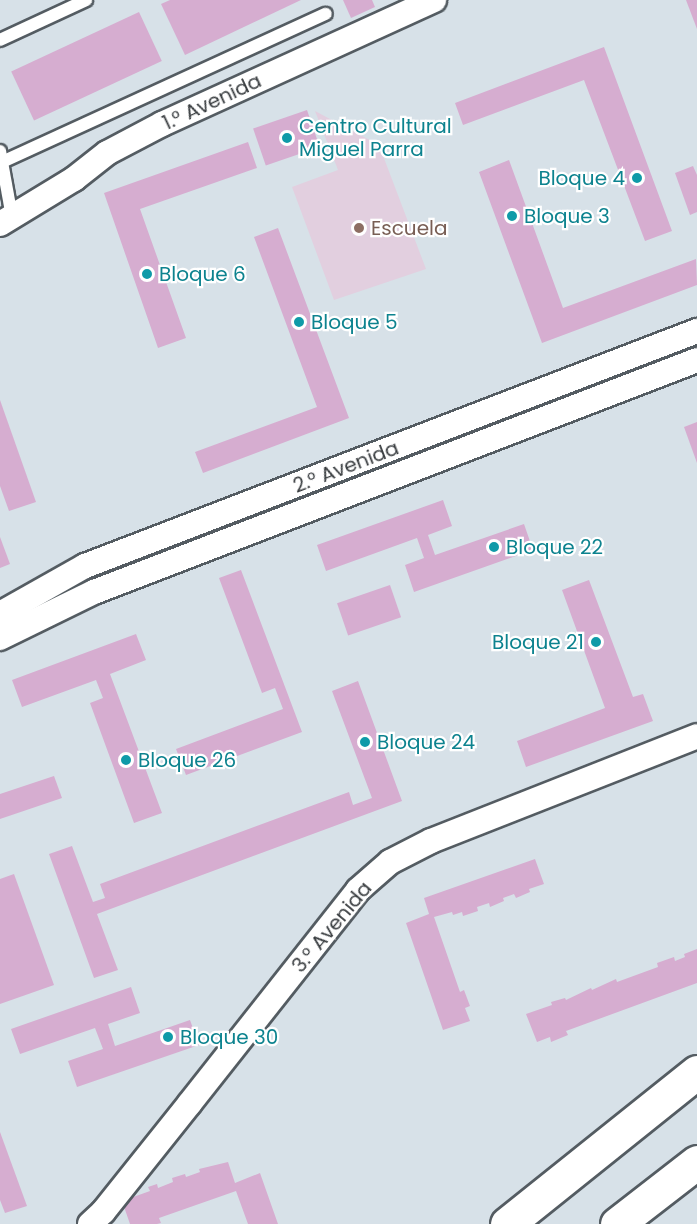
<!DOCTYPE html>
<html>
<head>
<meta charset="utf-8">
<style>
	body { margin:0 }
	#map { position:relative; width:697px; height:1224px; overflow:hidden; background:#d7e1e8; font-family:Poppins,sans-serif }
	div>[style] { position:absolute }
	.education>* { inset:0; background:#e2cfdf }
	.building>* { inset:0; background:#d6add0; transform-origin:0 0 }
	.roads { filter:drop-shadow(2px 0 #545c62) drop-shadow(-2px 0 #545c62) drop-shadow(0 2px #545c62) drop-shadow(0 -2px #545c62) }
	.service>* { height:12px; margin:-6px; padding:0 6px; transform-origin:6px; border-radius:6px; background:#fff }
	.minor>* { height:24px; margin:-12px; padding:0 12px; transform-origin:12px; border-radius:12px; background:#fff }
	.secondary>* { height:33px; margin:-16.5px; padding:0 16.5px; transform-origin:16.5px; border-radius:16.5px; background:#fff }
	.dots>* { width:16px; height:16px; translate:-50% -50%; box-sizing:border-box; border:3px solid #fff; border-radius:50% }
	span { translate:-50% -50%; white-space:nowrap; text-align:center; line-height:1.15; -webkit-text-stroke:4.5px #fff; paint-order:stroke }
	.street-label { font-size:20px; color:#393d40 }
	.culture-label { font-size:20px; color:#0d838f }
	.left { translate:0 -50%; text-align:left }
	.right { translate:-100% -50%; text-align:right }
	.education-label { font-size:20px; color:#785e54 }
</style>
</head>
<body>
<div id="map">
	<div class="education">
		<i style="clip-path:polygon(315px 111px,379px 145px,426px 269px,334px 300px,292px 187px,338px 170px)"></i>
	</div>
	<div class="building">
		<i style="clip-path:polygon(170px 0,301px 0,185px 55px,161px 4px)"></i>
		<i style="clip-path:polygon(343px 0,372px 0,375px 7px,351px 18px)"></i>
		<i style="clip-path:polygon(686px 0,697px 0,697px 29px)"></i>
		<i style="left:139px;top:12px;width:54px;height:141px;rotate:65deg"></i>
		<i style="clip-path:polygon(604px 47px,672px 231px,645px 241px,584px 80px,463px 125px,455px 103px)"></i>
		<i style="left:307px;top:110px;width:39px;height:57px;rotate:71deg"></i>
		<i style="clip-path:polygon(248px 142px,257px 168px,140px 209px,186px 338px,158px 348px,104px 193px)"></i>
		<i style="clip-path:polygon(509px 160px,563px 308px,696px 259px,697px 285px,542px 343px,479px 172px)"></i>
		<i style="clip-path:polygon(693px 166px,697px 175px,697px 212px,690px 215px,675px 173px)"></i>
		<i style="clip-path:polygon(278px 228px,349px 418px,203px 473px,195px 452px,317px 407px,254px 237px)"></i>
		<i style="clip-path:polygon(0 400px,36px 502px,9px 511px,0 486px)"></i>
		<i style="clip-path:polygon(697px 422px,697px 463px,684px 427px)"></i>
		<i style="clip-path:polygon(443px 500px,452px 526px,428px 535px,435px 555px,524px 524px,533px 550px,414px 592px,405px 565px,424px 558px,417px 538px,326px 571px,317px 545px)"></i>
		<i style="clip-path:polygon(0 537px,10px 564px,0 568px)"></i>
		<i style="clip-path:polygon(241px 570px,302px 732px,186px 775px,176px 749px,283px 709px,275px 688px,262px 693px,219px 578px)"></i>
		<i style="clip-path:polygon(589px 580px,633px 697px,643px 694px,653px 721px,526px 767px,517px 741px,605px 708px,562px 590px)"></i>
		<i style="left:390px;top:585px;width:34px;height:56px;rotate:71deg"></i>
		<i style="clip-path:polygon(136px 634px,146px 660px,110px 674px,162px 813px,134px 823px,90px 703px,103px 698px,96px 680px,22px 707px,12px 680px)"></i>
		<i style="clip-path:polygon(358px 681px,402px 801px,97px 914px,118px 970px,94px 978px,49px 854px,72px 846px,93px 902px,105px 898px,100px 884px,349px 792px,353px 805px,372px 798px,332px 691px)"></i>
		<i style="clip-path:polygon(54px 776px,62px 798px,0 819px,0 794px)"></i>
		<i style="clip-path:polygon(535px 859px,544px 884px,529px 889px,530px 892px,516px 898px,514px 894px,503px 898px,504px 901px,490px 907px,489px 903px,477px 907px,478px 911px,463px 916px,462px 912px,453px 915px,452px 912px,434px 917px,460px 992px,464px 990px,470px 1006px,465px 1008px,470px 1021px,443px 1030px,406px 923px,429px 914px,424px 898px)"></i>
		<i style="clip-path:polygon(14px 874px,54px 985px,0 1004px,0 879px)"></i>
		<i style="clip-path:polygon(697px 949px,697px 983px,566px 1031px,568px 1035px,551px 1042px,550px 1037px,537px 1042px,526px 1014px,552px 1005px,551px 1002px,565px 998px,566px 1000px,591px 988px,592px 990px,616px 979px,617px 982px,658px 967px,657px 963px,674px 957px,675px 961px,685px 957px,684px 954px)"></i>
		<i style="clip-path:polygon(131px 987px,140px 1013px,108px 1024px,115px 1046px,190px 1020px,199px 1045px,77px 1087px,68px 1061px,103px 1049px,95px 1028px,20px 1054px,11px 1029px)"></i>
		<i style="clip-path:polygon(0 1132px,27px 1206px,5px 1213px,0 1200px)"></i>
		<i style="clip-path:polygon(228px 1162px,235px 1183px,260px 1173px,278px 1224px,248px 1224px,236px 1191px,159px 1218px,161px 1223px,157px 1224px,130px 1224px,122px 1201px,150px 1191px,148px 1187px,157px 1184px,158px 1188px,173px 1182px,172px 1178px,185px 1174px,186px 1177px,200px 1172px,199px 1169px)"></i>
	</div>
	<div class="roads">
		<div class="service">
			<i style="left:0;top:40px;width:95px;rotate:-24.9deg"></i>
			<i style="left:0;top:151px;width:67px;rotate:79.7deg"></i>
			<i style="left:2px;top:162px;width:356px;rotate:-24.6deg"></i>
		</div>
		<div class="minor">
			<i style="left:0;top:224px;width:87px;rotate:-31.3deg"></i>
			<i style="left:74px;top:179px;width:42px;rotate:-38.2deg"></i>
			<i style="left:107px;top:153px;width:62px;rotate:-27.8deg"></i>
			<i style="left:162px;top:124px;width:299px;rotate:-24.5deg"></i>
			<i style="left:0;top:614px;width:98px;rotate:-29.5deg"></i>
			<i style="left:85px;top:566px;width:656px;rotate:-21.01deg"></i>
			<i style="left:0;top:638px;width:105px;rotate:-26.1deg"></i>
			<i style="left:94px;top:592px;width:646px;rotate:-21.04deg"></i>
			<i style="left:90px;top:1224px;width:18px;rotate:-43deg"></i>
			<i style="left:103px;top:1212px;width:139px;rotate:-51.4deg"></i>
			<i style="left:190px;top:1103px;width:271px;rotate:-51.7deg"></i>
			<i style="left:358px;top:890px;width:43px;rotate:-41.2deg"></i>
			<i style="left:390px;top:862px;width:46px;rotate:-27.1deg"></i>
			<i style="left:431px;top:841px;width:286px;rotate:-21.5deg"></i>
		</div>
		<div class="secondary">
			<i style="left:507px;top:1224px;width:243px;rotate:-38.7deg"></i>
			<i style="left:617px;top:1224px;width:101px;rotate:-37.8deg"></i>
		</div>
	</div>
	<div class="dots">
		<i style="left:287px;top:138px;background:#0f9aa8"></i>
		<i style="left:637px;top:178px;background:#0f9aa8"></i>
		<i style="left:512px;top:216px;background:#0f9aa8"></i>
		<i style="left:359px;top:228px;background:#8d6e63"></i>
		<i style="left:147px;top:274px;background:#0f9aa8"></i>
		<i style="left:299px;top:322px;background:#0f9aa8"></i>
		<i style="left:494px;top:547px;background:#0f9aa8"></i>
		<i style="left:596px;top:642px;background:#0f9aa8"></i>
		<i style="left:365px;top:742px;background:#0f9aa8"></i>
		<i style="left:126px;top:760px;background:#0f9aa8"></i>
		<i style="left:168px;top:1037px;background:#0f9aa8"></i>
	</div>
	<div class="street-label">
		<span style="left:212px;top:102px;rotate:-25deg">1.° Avenida</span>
		<span style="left:346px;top:467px;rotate:-21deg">2.° Avenida</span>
		<span style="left:332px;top:927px;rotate:-50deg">3.° Avenida</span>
	</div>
	<div class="culture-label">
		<span class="left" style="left:299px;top:138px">Centro Cultural<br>Miguel Parra</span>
		<span class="right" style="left:625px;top:178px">Bloque 4</span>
		<span class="left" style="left:524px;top:216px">Bloque 3</span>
		<span class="left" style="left:159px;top:274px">Bloque 6</span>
		<span class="left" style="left:311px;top:322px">Bloque 5</span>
		<span class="left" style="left:506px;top:547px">Bloque 22</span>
		<span class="right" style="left:584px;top:642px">Bloque 21</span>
		<span class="left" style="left:377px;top:742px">Bloque 24</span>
		<span class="left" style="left:138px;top:760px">Bloque 26</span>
		<span class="left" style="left:180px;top:1037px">Bloque 30</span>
	</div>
	<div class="education-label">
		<span class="left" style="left:371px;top:228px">Escuela</span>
	</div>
</div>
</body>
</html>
